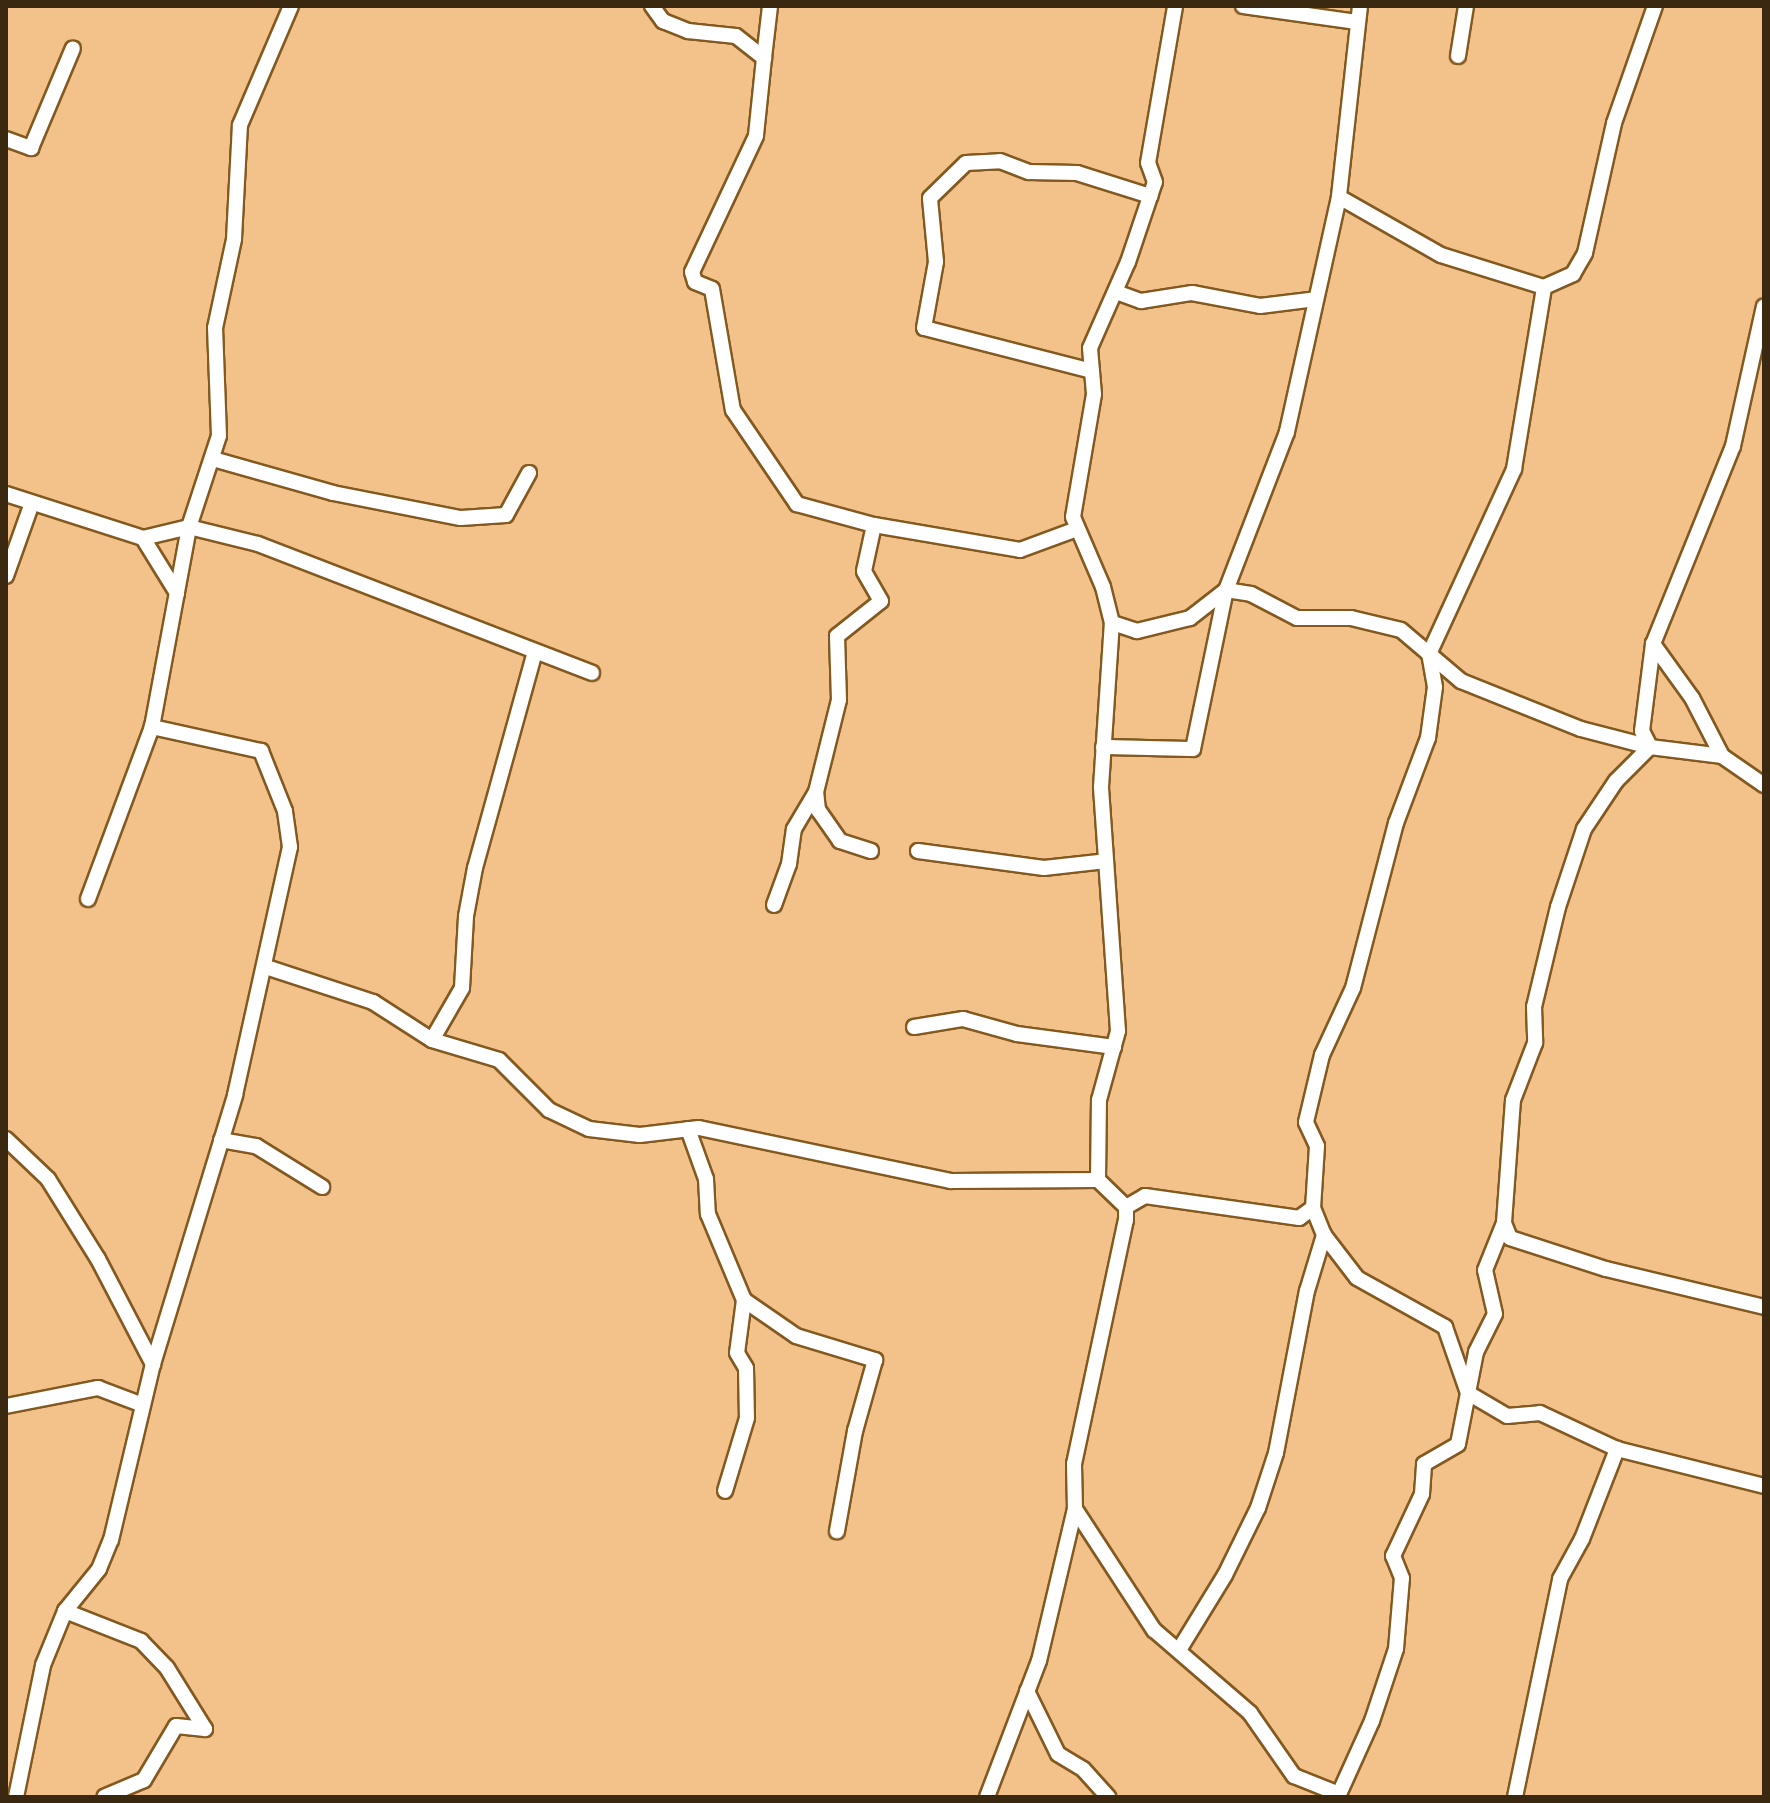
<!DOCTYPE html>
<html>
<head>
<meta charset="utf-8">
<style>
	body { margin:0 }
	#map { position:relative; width:1770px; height:1803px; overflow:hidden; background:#f2c28a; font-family:Arial,sans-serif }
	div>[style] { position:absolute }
	.roads { filter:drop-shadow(2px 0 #835920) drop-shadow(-2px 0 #835920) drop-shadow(0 2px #835920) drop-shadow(0 -2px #835920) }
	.minor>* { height:14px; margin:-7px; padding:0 7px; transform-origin:7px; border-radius:7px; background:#fff }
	span { translate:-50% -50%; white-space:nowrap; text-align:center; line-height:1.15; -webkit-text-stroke:6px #fde9d3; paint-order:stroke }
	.frame { position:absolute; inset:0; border:8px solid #3b2811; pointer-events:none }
</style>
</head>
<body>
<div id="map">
	<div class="roads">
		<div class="minor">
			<i style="left:652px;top:6px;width:19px;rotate:54deg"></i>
			<i style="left:663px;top:21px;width:27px;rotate:22deg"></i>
			<i style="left:688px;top:31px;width:48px;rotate:5.9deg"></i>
			<i style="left:736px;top:36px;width:36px;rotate:38deg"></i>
			<i style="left:764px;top:58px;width:52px;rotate:-83.4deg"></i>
			<i style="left:1243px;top:6px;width:115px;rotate:8deg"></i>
			<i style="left:1360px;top:6px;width:192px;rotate:96.3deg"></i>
			<i style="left:1339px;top:197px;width:117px;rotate:29.6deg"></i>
			<i style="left:1441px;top:255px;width:108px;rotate:17.3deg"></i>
			<i style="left:1544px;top:287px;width:32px;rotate:-24deg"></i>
			<i style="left:1573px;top:274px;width:24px;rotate:-60deg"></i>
			<i style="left:1585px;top:253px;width:133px;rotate:-77.4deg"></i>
			<i style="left:1614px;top:123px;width:124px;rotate:-70.7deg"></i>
			<i style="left:1458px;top:56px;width:51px;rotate:-80.9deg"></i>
			<i style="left:764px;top:58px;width:78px;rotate:95.9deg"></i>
			<i style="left:756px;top:136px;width:150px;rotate:115.2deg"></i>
			<i style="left:692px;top:272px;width:10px;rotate:73deg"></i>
			<i style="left:695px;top:282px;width:18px;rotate:22deg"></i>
			<i style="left:712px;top:289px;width:123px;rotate:80.2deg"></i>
			<i style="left:733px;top:410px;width:114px;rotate:55.8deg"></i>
			<i style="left:797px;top:504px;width:80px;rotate:15.3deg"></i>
			<i style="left:6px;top:139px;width:27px;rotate:20deg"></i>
			<i style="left:31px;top:148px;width:108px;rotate:-67.2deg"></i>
			<i style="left:1339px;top:197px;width:241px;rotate:102.5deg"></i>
			<i style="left:1287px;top:432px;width:169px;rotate:111.1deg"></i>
			<i style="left:1226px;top:590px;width:25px;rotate:9deg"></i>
			<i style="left:1251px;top:594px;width:52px;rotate:27.6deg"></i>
			<i style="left:1297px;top:618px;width:54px"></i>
			<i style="left:1351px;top:618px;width:51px;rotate:13.5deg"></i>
			<i style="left:1401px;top:630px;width:79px;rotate:40.4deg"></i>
			<i style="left:1461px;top:681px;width:129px;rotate:21.8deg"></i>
			<i style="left:1581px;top:729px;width:71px;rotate:14.6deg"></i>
			<i style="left:1650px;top:747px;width:73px;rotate:7.1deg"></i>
			<i style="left:1722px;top:756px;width:65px;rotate:-117.3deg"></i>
			<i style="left:1692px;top:698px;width:67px;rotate:-125.8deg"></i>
			<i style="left:1653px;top:644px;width:214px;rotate:-68deg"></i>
			<i style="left:1733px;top:446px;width:143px;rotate:-77.5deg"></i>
			<i style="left:1116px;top:292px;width:27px;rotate:20deg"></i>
			<i style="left:1141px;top:301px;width:52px;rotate:-8.9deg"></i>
			<i style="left:1192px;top:293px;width:69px;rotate:10.8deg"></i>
			<i style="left:1260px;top:306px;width:56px;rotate:-7.1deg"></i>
			<i style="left:1092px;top:371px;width:173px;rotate:-165.6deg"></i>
			<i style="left:924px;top:328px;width:67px;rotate:-79.7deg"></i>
			<i style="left:936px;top:262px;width:64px;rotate:-95.4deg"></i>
			<i style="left:930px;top:198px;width:50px;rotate:-44.2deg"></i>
			<i style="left:966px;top:163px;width:34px;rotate:-3deg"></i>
			<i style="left:1000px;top:161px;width:31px;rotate:21deg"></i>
			<i style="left:1029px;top:172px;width:48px;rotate:1.2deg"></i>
			<i style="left:1077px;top:173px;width:77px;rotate:17.5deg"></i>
			<i style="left:213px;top:459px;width:125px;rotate:15.8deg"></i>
			<i style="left:333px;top:493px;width:130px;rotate:11.1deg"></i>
			<i style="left:461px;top:518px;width:45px;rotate:-3.8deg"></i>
			<i style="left:506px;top:515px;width:48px;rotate:-61.3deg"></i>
			<i style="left:6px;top:494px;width:144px;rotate:17.8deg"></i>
			<i style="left:143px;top:538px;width:47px;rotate:-13.4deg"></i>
			<i style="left:189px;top:527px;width:71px;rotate:13.8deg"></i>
			<i style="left:258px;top:544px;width:358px;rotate:21.1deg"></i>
			<i style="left:143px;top:538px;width:65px;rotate:58.3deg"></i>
			<i style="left:6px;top:576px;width:77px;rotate:-70.4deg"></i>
			<i style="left:1653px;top:644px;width:88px;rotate:97.2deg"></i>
			<i style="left:1642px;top:731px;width:18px;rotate:63deg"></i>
			<i style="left:1650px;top:747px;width:48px;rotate:135deg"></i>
			<i style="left:1616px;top:781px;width:58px;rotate:123.7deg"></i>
			<i style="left:1584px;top:829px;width:82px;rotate:108.4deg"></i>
			<i style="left:1558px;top:907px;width:103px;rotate:103.5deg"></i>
			<i style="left:1534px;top:1007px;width:36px;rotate:88deg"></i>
			<i style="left:1535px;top:1043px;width:61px;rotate:111.1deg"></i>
			<i style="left:1513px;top:1100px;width:123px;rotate:94.2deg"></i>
			<i style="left:1504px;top:1223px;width:16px;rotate:68deg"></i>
			<i style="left:1510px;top:1238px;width:101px;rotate:17.9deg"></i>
			<i style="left:1606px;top:1269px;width:163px;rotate:13.5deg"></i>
			<i style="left:1103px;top:747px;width:90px;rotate:1.3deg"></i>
			<i style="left:1193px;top:749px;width:162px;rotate:-78.3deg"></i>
			<i style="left:1226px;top:590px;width:46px;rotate:142.1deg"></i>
			<i style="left:1190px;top:618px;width:55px;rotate:166.2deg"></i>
			<i style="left:1137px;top:631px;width:26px;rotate:-162deg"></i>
			<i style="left:1722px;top:756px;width:51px;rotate:34.6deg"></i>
			<i style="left:871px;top:851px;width:33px;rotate:-162deg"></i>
			<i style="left:840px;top:841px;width:38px;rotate:-125deg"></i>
			<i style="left:818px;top:810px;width:18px;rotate:-96deg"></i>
			<i style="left:816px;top:792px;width:95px;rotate:-76deg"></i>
			<i style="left:839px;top:700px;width:64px;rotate:-91.8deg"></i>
			<i style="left:837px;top:636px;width:56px;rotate:-38.5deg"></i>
			<i style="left:881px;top:601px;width:34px;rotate:-120deg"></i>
			<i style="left:864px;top:571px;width:47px;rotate:-77.7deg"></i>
			<i style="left:874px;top:525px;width:148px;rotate:9.7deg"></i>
			<i style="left:1020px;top:550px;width:61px;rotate:-20.2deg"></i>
			<i style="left:918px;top:851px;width:127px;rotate:7.7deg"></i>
			<i style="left:1044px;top:868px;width:62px;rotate:-6.4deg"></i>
			<i style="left:88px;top:899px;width:184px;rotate:-69.6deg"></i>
			<i style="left:774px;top:905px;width:44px;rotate:-69.9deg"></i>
			<i style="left:789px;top:864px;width:35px;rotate:-82deg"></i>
			<i style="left:794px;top:829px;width:43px;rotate:-59.3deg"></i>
			<i style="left:266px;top:967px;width:113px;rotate:18.1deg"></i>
			<i style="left:373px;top:1002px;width:70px;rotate:32.8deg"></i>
			<i style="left:432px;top:1040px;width:70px;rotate:16.6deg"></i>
			<i style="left:499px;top:1060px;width:71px;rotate:45deg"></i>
			<i style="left:549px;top:1110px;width:44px;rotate:25.4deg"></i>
			<i style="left:589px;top:1129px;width:51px;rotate:6.7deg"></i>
			<i style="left:640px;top:1135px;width:59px;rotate:-6.8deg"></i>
			<i style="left:699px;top:1128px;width:258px;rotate:11.9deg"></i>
			<i style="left:951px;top:1181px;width:147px;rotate:-0.4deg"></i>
			<i style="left:914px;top:1027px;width:50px;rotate:-9.3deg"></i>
			<i style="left:963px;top:1019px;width:56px;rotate:15.5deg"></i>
			<i style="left:1017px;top:1034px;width:98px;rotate:7.6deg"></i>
			<i style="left:432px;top:1040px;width:60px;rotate:-60deg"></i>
			<i style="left:462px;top:988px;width:72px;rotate:-86.8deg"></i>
			<i style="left:466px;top:916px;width:49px;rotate:-79.4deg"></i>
			<i style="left:475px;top:868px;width:224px;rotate:-74.5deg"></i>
			<i style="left:688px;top:1129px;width:53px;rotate:70.2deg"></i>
			<i style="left:706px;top:1179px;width:35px;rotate:87deg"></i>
			<i style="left:708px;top:1214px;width:93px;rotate:67.3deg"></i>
			<i style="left:744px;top:1300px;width:53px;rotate:97.5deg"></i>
			<i style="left:737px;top:1353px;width:17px;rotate:59deg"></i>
			<i style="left:746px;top:1368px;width:50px;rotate:88.9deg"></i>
			<i style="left:747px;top:1418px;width:76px;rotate:106.8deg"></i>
			<i style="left:6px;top:1139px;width:58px;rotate:43.6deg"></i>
			<i style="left:48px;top:1179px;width:94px;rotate:58deg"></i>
			<i style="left:98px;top:1259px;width:119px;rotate:62.4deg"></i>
			<i style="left:221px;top:1140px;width:36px;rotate:10deg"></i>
			<i style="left:256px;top:1146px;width:78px;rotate:31.8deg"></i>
			<i style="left:1126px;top:1207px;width:22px;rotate:-30deg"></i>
			<i style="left:1145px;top:1196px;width:156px;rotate:8.1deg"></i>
			<i style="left:1299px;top:1218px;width:17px;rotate:-36deg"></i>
			<i style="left:1324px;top:1235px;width:54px;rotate:52.5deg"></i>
			<i style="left:1357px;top:1278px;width:101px;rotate:29.1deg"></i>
			<i style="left:1445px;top:1327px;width:70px;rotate:70.8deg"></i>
			<i style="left:1468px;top:1393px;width:45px;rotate:30.5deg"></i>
			<i style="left:1507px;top:1416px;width:33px;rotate:-5deg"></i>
			<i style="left:1540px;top:1413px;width:85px;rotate:25.1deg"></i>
			<i style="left:744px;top:1300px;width:63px;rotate:34.7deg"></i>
			<i style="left:796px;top:1336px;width:83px;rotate:16.9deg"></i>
			<i style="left:875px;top:1360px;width:74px;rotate:105.7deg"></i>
			<i style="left:855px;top:1431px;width:102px;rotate:100.2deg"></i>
			<i style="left:6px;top:1406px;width:94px;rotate:-11.1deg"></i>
			<i style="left:98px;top:1388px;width:48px;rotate:20.7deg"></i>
			<i style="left:1075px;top:1509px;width:145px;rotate:56.9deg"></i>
			<i style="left:1154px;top:1630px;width:127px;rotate:40.8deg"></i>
			<i style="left:1250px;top:1713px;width:77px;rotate:55.1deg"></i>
			<i style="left:1294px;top:1776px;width:48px;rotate:21.8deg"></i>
			<i style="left:1339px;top:1794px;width:80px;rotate:-65.7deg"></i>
			<i style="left:1372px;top:1721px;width:76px;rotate:-71.6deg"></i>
			<i style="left:1396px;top:1649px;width:71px;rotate:-85.2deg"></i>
			<i style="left:1402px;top:1578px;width:24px;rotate:-112deg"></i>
			<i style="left:1393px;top:1556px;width:68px;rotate:-64.9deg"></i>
			<i style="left:1422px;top:1494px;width:30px;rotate:-86deg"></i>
			<i style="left:1424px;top:1464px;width:39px;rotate:-30deg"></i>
			<i style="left:1458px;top:1444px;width:94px;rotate:-78.9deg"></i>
			<i style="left:1476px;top:1352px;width:42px;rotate:-63.4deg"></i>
			<i style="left:1495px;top:1314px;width:45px;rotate:-102.8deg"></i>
			<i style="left:1485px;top:1270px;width:51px;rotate:-68deg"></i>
			<i style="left:65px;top:1611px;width:82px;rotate:21.5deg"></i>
			<i style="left:141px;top:1641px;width:37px;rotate:46deg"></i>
			<i style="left:167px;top:1668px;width:72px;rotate:58.1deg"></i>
			<i style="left:205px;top:1729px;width:29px;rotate:-174deg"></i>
			<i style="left:176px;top:1726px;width:63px;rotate:120.7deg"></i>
			<i style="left:144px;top:1780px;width:43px;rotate:157deg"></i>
			<i style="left:1179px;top:1650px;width:88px;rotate:-58.5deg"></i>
			<i style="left:1225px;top:1575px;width:75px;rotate:-63.8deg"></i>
			<i style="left:1258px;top:1508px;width:58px;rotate:-71.9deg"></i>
			<i style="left:1276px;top:1453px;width:165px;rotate:-79.2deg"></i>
			<i style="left:1307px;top:1291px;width:59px;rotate:-73.1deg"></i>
			<i style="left:1324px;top:1235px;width:29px;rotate:-112deg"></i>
			<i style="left:1313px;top:1208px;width:62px;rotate:-86.3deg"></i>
			<i style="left:1317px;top:1146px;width:26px;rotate:-115deg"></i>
			<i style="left:1306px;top:1122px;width:69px;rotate:-76.6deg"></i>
			<i style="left:1322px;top:1055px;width:74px;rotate:-65.2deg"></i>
			<i style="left:1353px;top:988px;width:171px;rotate:-75.4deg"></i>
			<i style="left:1396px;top:823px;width:91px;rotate:-69.4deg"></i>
			<i style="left:1428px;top:738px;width:51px;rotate:-82.2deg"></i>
			<i style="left:1435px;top:687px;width:34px;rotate:-100deg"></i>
			<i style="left:1429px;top:654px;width:204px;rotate:-65.3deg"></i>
			<i style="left:1514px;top:469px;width:184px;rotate:-80.6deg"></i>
			<i style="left:1027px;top:1691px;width:70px;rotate:63.8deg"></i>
			<i style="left:1058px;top:1754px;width:29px;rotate:31deg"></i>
			<i style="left:1083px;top:1769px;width:38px;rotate:48deg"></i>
			<i style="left:16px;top:1797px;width:135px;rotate:-78.4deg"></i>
			<i style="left:43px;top:1665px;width:58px;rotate:-67.8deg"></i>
			<i style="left:65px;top:1611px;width:54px;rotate:-51deg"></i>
			<i style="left:99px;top:1569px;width:31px;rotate:-68deg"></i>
			<i style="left:111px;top:1540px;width:181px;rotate:-76.6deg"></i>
			<i style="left:153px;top:1364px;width:281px;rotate:-73deg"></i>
			<i style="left:235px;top:1095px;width:254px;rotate:-77.5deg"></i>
			<i style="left:290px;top:847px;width:36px;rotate:-98deg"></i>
			<i style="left:285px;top:811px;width:65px;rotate:-111.8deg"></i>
			<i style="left:261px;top:751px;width:112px;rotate:-167.6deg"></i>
			<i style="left:152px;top:727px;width:203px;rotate:-79.5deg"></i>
			<i style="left:189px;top:527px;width:96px;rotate:-71.8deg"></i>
			<i style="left:219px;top:436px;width:108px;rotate:-92.1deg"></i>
			<i style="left:215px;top:328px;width:91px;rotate:-77.9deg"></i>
			<i style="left:234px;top:239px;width:114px;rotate:-87deg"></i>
			<i style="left:240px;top:125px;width:129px;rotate:-66.8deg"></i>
			<i style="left:987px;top:1797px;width:146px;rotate:-69.1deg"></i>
			<i style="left:1039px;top:1661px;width:156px;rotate:-76.7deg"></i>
			<i style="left:1075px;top:1509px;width:45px;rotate:-91.3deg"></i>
			<i style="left:1074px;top:1464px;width:249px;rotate:-78deg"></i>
			<i style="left:1126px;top:1220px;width:13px;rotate:-90deg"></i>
			<i style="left:1126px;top:1207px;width:39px;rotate:-136deg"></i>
			<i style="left:1098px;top:1180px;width:80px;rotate:-89.3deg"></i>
			<i style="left:1099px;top:1100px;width:72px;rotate:-74.6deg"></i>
			<i style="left:1118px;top:1031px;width:245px;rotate:-94deg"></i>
			<i style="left:1101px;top:787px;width:164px;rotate:-86.2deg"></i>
			<i style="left:1112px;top:623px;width:37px;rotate:-104deg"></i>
			<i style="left:1103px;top:587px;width:76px;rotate:-113.2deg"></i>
			<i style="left:1073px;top:517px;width:125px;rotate:-80.3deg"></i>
			<i style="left:1094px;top:394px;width:46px;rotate:-95deg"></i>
			<i style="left:1090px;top:348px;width:94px;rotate:-66.2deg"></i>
			<i style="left:1128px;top:262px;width:84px;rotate:-71.4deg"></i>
			<i style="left:1155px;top:182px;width:20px;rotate:-110deg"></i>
			<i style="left:1148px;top:163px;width:159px;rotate:-80.2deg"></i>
			<i style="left:1515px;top:1797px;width:223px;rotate:-78.3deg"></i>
			<i style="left:1560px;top:1579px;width:46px;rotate:-61.2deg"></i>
			<i style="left:1582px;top:1539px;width:97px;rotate:-68.7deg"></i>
			<i style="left:1617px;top:1449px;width:152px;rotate:14.1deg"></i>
		</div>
	</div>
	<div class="frame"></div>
</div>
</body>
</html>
